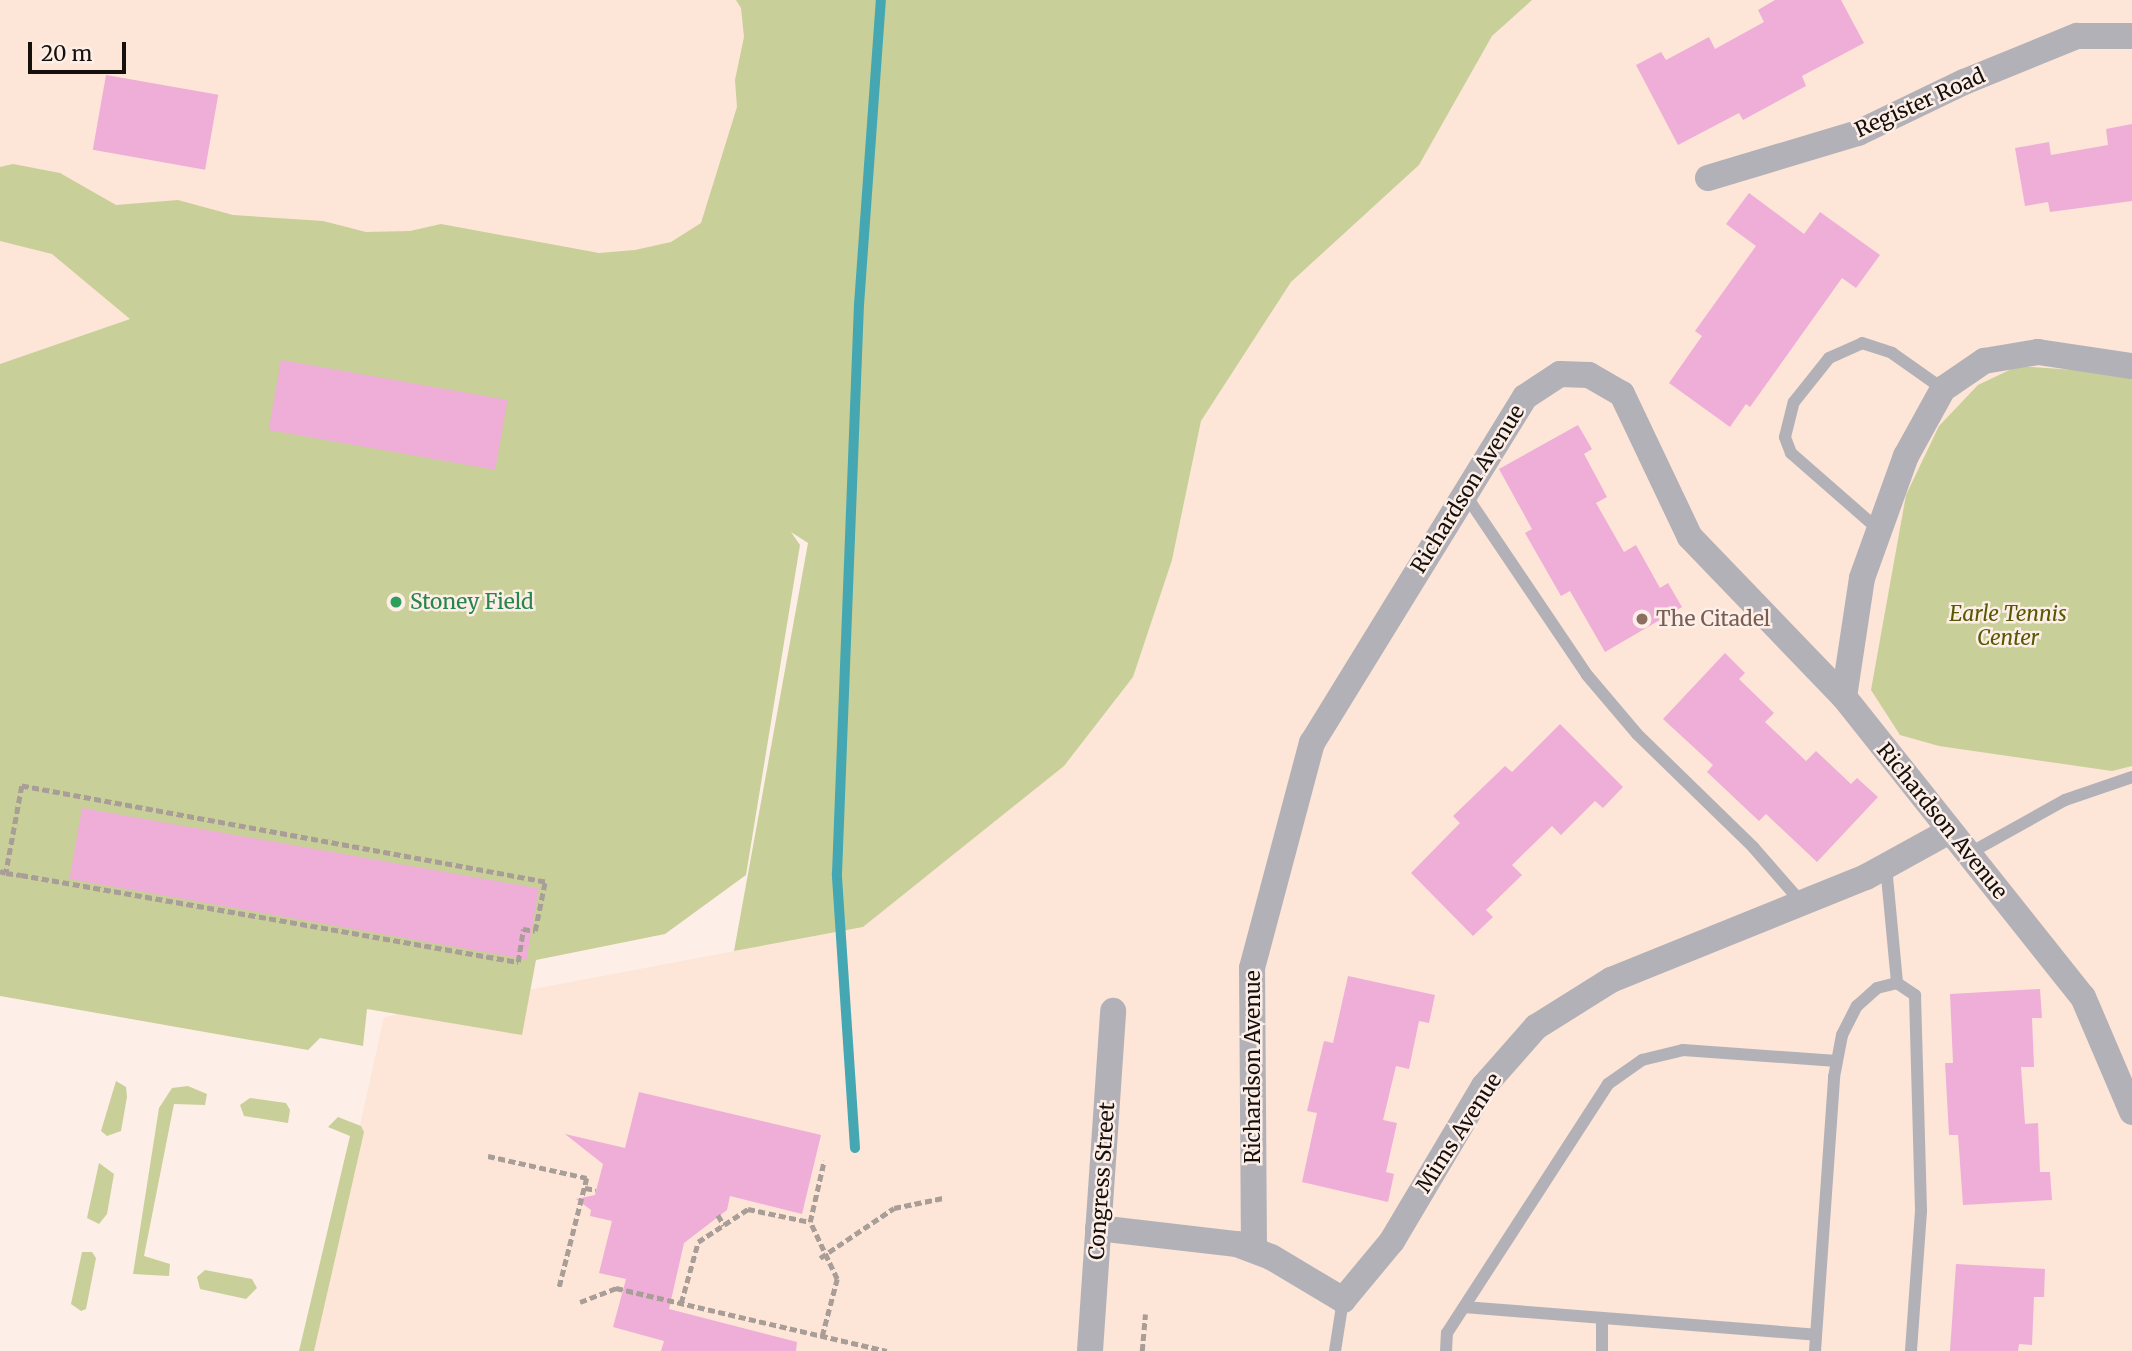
<!DOCTYPE html>
<html>
<head>
<meta charset="utf-8">
<style>
	body { margin:0 }
	#map { position:relative; width:2132px; height:1351px; overflow:hidden; background:#fdefe7; font-family:Merriweather,serif }
	div>[style] { position:absolute }
	.built>* { inset:0; background:#fde5d7 }
	.green>* { inset:0; background:#c9cf98 }
	.stream>* { height:10px; margin:-5px; padding:0 5px; transform-origin:5px; border-radius:5px; background:#44a7b2 }
	.building>* { inset:0; background:#eeaed8; transform-origin:0 0 }
	.path>* { height:4.5px; margin-top:-2.25px; transform-origin:0; background:repeating-linear-gradient(90deg,#a89d97 0 7px,transparent 0 10.5px) }
	.lane>* { height:12px; margin:-6px; padding:0 6px; transform-origin:6px; border-radius:6px; background:#b2b1b8 }
	.street>* { height:26px; margin:-13px; padding:0 13px; transform-origin:13px; border-radius:13px; background:#b2b1b8 }
	.dots>* { width:19px; height:19px; translate:-50% -50%; box-sizing:border-box; border:4px solid #fdefe7; border-radius:50% }
	span { translate:-50% -50%; white-space:nowrap; text-align:center; line-height:1.15; -webkit-text-stroke:5px #fdefe7; paint-order:stroke }
	.street-label { font-size:21px; color:#16100d }
	.leisure-label { font-size:21px; color:#27864d }
	.left { translate:0 -50%; text-align:left }
	.park-label { font-size:21px; color:#555902; font-style:italic }
	.education-label { font-size:21px; color:#785e54 }
	.scale { position:absolute; left:28px; top:42px; width:98px; height:32px; box-sizing:border-box; border:4px solid #16100d; border-top:0; padding-left:9px; font-size:21px; line-height:24px; white-space:nowrap; color:#16100d; -webkit-text-stroke:5px #fdefe7; paint-order:stroke }
</style>
</head>
<body>
<div id="map">
	<div class="built">
		<i style="clip-path:polygon(0 0,797px 0,741px 357px,159px 309px,0 364px)"></i>
		<i style="clip-path:polygon(1532px 0,2132px 0,2132px 1351px,310px 1351px,384px 1017px,863px 927px,1064px 766px,1133px 677px,1172px 560px,1201px 421px,1291px 282px,1419px 165px,1492px 36px)"></i>
	</div>
	<div class="green">
		<i style="clip-path:polygon(736px 0,1532px 0,1492px 36px,1419px 165px,1291px 282px,1201px 421px,1172px 560px,1133px 677px,1064px 766px,863px 927px,734px 951px,808px 543px,791px 532px,800px 545px,746px 875px,665px 934px,536px 960px,522px 1035px,367px 1009px,363px 1046px,320px 1038px,308px 1050px,0 996px,0 364px,130px 319px,52px 254px,0 241px,0 167px,13px 164px,60px 173px,116px 205px,178px 200px,233px 215px,323px 221px,366px 232px,410px 231px,441px 224px,599px 253px,635px 250px,671px 242px,701px 223px,737px 107px,735px 80px,744px 37px,741px 8px)"></i>
		<i style="clip-path:polygon(2018px 366px,2132px 374px,2132px 766px,2112px 771px,1939px 746px,1900px 735px,1871px 690px,1906px 495px,1939px 426px,1978px 385px)"></i>
		<i style="clip-path:polygon(116px 1081px,126px 1087px,127px 1097px,121px 1131px,107px 1136px,101px 1131px)"></i>
		<i style="clip-path:polygon(188px 1086px,207px 1094px,205px 1105px,174px 1104px,144px 1256px,170px 1264px,169px 1276px,133px 1274px,159px 1108px,172px 1088px)"></i>
		<i style="clip-path:polygon(250px 1098px,286px 1103px,290px 1110px,288px 1123px,244px 1116px,240px 1105px)"></i>
		<i style="clip-path:polygon(338px 1117px,361px 1126px,364px 1132px,314px 1351px,299px 1351px,350px 1136px,328px 1127px)"></i>
		<i style="clip-path:polygon(99px 1163px,114px 1174px,107px 1214px,99px 1224px,87px 1218px)"></i>
		<i style="clip-path:polygon(82px 1252px,92px 1252px,96px 1258px,86px 1309px,81px 1311px,71px 1304px)"></i>
		<i style="clip-path:polygon(205px 1270px,252px 1279px,257px 1288px,246px 1299px,200px 1289px,197px 1277px)"></i>
	</div>
	<div class="stream">
		<i style="left:855px;top:1148px;width:275px;rotate:-93.8deg"></i>
		<i style="left:837px;top:874px;width:569px;rotate:-87.79deg"></i>
		<i style="left:859px;top:305px;width:306px;rotate:-85.9deg"></i>
	</div>
	<div class="building">
		<i style="clip-path:polygon(1775px 0,1841px 0,1864px 43px,1802px 76px,1806px 86px,1743px 120px,1739px 113px,1678px 145px,1636px 65px,1661px 52px,1666px 60px,1709px 37px,1715px 49px,1764px 22px,1758px 10px)"></i>
		<i style="left:106px;top:75px;width:114px;height:76px;rotate:10deg"></i>
		<i style="clip-path:polygon(2132px 124px,2132px 201px,2050px 212px,2048px 202px,2025px 206px,2015px 148px,2049px 142px,2051px 155px,2108px 145px,2106px 129px)"></i>
		<i style="clip-path:polygon(1749px 193px,1804px 234px,1820px 212px,1880px 255px,1856px 288px,1842px 278px,1750px 407px,1746px 404px,1730px 427px,1669px 383px,1702px 336px,1695px 331px,1756px 246px,1726px 224px)"></i>
		<i style="left:281px;top:360px;width:230px;height:71px;rotate:10deg"></i>
		<i style="clip-path:polygon(1578px 425px,1592px 449px,1584px 454px,1607px 497px,1596px 503px,1624px 552px,1636px 545px,1660px 588px,1668px 583px,1682px 607px,1605px 652px,1570px 591px,1561px 596px,1525px 533px,1532px 529px,1499px 469px)"></i>
		<i style="clip-path:polygon(1725px 653px,1745px 673px,1739px 679px,1774px 713px,1765px 722px,1806px 761px,1816px 751px,1851px 784px,1857px 778px,1878px 797px,1817px 862px,1766px 814px,1759px 821px,1707px 772px,1713px 765px,1663px 719px)"></i>
		<i style="clip-path:polygon(1560px 724px,1623px 787px,1603px 808px,1595px 801px,1561px 835px,1552px 826px,1512px 865px,1522px 875px,1486px 910px,1493px 917px,1473px 936px,1411px 873px,1460px 823px,1453px 816px,1505px 766px,1512px 772px)"></i>
		<i style="left:82px;top:808px;width:464px;height:72px;rotate:10deg"></i>
		<i style="clip-path:polygon(1348px 976px,1435px 995px,1429px 1023px,1419px 1021px,1409px 1069px,1396px 1066px,1383px 1120px,1397px 1123px,1386px 1172px,1394px 1174px,1388px 1202px,1302px 1182px,1317px 1113px,1307px 1111px,1324px 1041px,1333px 1043px)"></i>
		<i style="clip-path:polygon(2040px 989px,2042px 1018px,2032px 1018px,2034px 1067px,2021px 1067px,2025px 1124px,2038px 1123px,2040px 1172px,2050px 1172px,2052px 1200px,1963px 1205px,1958px 1135px,1949px 1135px,1945px 1063px,1953px 1063px,1950px 994px)"></i>
		<i style="clip-path:polygon(639px 1092px,821px 1135px,802px 1214px,730px 1196px,727px 1210px,684px 1243px,669px 1309px,797px 1342px,796px 1351px,661px 1351px,664px 1341px,613px 1327px,626px 1279px,599px 1273px,612px 1221px,590px 1216px,591px 1210px,576px 1199px,595px 1195px,603px 1164px,565px 1134px,625px 1148px)"></i>
		<i style="clip-path:polygon(1956px 1264px,2045px 1269px,2044px 1297px,2034px 1297px,2032px 1345px,2019px 1344px,2018px 1351px,1950px 1351px)"></i>
	</div>
	<div class="path">
		<i style="left:0;top:871px;width:6px;rotate:18deg"></i>
		<i style="left:6px;top:873px;width:15px;rotate:8deg"></i>
		<i style="left:21px;top:875px;width:505px;rotate:9.93deg"></i>
		<i style="left:518px;top:962px;width:33px;rotate:-81deg"></i>
		<i style="left:523px;top:929px;width:12px;rotate:9deg"></i>
		<i style="left:535px;top:931px;width:50px;rotate:-78.5deg"></i>
		<i style="left:545px;top:882px;width:532px;rotate:-169.6deg"></i>
		<i style="left:22px;top:786px;width:88px;rotate:100.4deg"></i>
		<i style="left:488px;top:1156px;width:101px;rotate:12.5deg"></i>
		<i style="left:587px;top:1178px;width:114px;rotate:104.2deg"></i>
		<i style="left:585px;top:1188px;width:11px;rotate:10deg"></i>
		<i style="left:718px;top:1215px;width:12px;rotate:59deg"></i>
		<i style="left:820px;top:1258px;width:89px;rotate:-34deg"></i>
		<i style="left:894px;top:1208px;width:50px;rotate:-11.5deg"></i>
		<i style="left:580px;top:1302px;width:39px;rotate:-21deg"></i>
		<i style="left:616px;top:1288px;width:278px;rotate:13.1deg"></i>
		<i style="left:681px;top:1303px;width:63px;rotate:-74.4deg"></i>
		<i style="left:698px;top:1242px;width:60px;rotate:-33.4deg"></i>
		<i style="left:748px;top:1209px;width:63px;rotate:11.8deg"></i>
		<i style="left:822px;top:1336px;width:59px;rotate:-75.3deg"></i>
		<i style="left:837px;top:1279px;width:63px;rotate:-115.3deg"></i>
		<i style="left:810px;top:1222px;width:63px;rotate:-77.1deg"></i>
		<i style="left:1142px;top:1351px;width:37px;rotate:-85deg"></i>
	</div>
	<div class="lane">
		<i style="left:1465px;top:494px;width:218px;rotate:56deg"></i>
		<i style="left:1587px;top:675px;width:77px;rotate:49.7deg"></i>
		<i style="left:1637px;top:734px;width:162px;rotate:44.2deg"></i>
		<i style="left:1753px;top:847px;width:74px;rotate:48.8deg"></i>
		<i style="left:1879px;top:530px;width:117px;rotate:-138.8deg"></i>
		<i style="left:1791px;top:453px;width:17px;rotate:-111deg"></i>
		<i style="left:1785px;top:437px;width:36px;rotate:-76deg"></i>
		<i style="left:1794px;top:402px;width:56px;rotate:-51.5deg"></i>
		<i style="left:1829px;top:358px;width:36px;rotate:-24deg"></i>
		<i style="left:1862px;top:343px;width:32px;rotate:18deg"></i>
		<i style="left:1892px;top:353px;width:62px;rotate:35.2deg"></i>
		<i style="left:1968px;top:854px;width:111px;rotate:-29.1deg"></i>
		<i style="left:2065px;top:800px;width:71px;rotate:-18.9deg"></i>
		<i style="left:1886px;top:866px;width:118px;rotate:84.6deg"></i>
		<i style="left:1897px;top:983px;width:22px;rotate:34deg"></i>
		<i style="left:1915px;top:995px;width:216px;rotate:88.4deg"></i>
		<i style="left:1921px;top:1211px;width:140px;rotate:94.1deg"></i>
		<i style="left:1464px;top:1307px;width:353px;rotate:4.5deg"></i>
		<i style="left:1602px;top:1318px;width:33px;rotate:90deg"></i>
		<i style="left:1335px;top:1351px;width:52px;rotate:-81.1deg"></i>
		<i style="left:1446px;top:1351px;width:18px;rotate:-87deg"></i>
		<i style="left:1447px;top:1333px;width:297px;rotate:-57.1deg"></i>
		<i style="left:1608px;top:1084px;width:42px;rotate:-35.2deg"></i>
		<i style="left:1642px;top:1060px;width:42px;rotate:-13.7deg"></i>
		<i style="left:1683px;top:1050px;width:154px;rotate:4.1deg"></i>
		<i style="left:1815px;top:1351px;width:275px;rotate:-86deg"></i>
		<i style="left:1834px;top:1077px;width:43px;rotate:-79.2deg"></i>
		<i style="left:1842px;top:1035px;width:33px;rotate:-63deg"></i>
		<i style="left:1857px;top:1006px;width:27px;rotate:-42deg"></i>
		<i style="left:1877px;top:988px;width:21px;rotate:-14deg"></i>
	</div>
	<div class="street">
		<i style="left:1708px;top:178px;width:157px;rotate:-16.7deg"></i>
		<i style="left:1858px;top:133px;width:118px;rotate:-25.7deg"></i>
		<i style="left:1964px;top:82px;width:122px;rotate:-22.2deg"></i>
		<i style="left:2077px;top:36px;width:55px"></i>
		<i style="left:1844px;top:697px;width:120px;rotate:-81.4deg"></i>
		<i style="left:1862px;top:578px;width:130px;rotate:-70.2deg"></i>
		<i style="left:1906px;top:456px;width:77px;rotate:-61.1deg"></i>
		<i style="left:1943px;top:389px;width:50px;rotate:-34.3deg"></i>
		<i style="left:1984px;top:361px;width:55px;rotate:-9.5deg"></i>
		<i style="left:2038px;top:352px;width:95px;rotate:8.5deg"></i>
		<i style="left:1098px;top:1228px;width:140px;rotate:6.6deg"></i>
		<i style="left:1237px;top:1244px;width:36px;rotate:21deg"></i>
		<i style="left:1271px;top:1257px;width:84px;rotate:30.8deg"></i>
		<i style="left:1343px;top:1300px;width:77px;rotate:-50.3deg"></i>
		<i style="left:1392px;top:1241px;width:180px;rotate:-59.3deg"></i>
		<i style="left:1484px;top:1086px;width:79px;rotate:-48.6deg"></i>
		<i style="left:1536px;top:1027px;width:89px;rotate:-32.1deg"></i>
		<i style="left:1611px;top:980px;width:275px;rotate:-22deg"></i>
		<i style="left:1866px;top:877px;width:94px;rotate:-28.8deg"></i>
		<i style="left:1254px;top:1250px;width:282px;rotate:-90.4deg"></i>
		<i style="left:1252px;top:968px;width:233px;rotate:-75.1deg"></i>
		<i style="left:1312px;top:743px;width:406px;rotate:-58.4deg"></i>
		<i style="left:1525px;top:397px;width:42px;rotate:-33.3deg"></i>
		<i style="left:1560px;top:374px;width:29px;rotate:2deg"></i>
		<i style="left:1589px;top:375px;width:38px;rotate:30deg"></i>
		<i style="left:1622px;top:394px;width:158px;rotate:64.6deg"></i>
		<i style="left:1690px;top:537px;width:222px;rotate:46.1deg"></i>
		<i style="left:1844px;top:697px;width:384px;rotate:51.5deg"></i>
		<i style="left:2083px;top:997px;width:125px;rotate:66.9deg"></i>
		<i style="left:1090px;top:1351px;width:341px;rotate:-86.1deg"></i>
	</div>
	<div class="dots">
		<i style="left:396px;top:602px;background:#2e9e5b"></i>
		<i style="left:1642px;top:619px;background:#8d6e63"></i>
	</div>
	<div class="street-label">
		<span style="left:1920px;top:103px;rotate:-24deg">Register Road</span>
		<span style="left:1468px;top:489px;rotate:-58deg">Richardson Avenue</span>
		<span style="left:1942px;top:821px;rotate:51deg">Richardson Avenue</span>
		<span style="left:1253px;top:1067px;rotate:-90deg">Richardson Avenue</span>
		<span style="left:1459px;top:1133px;rotate:-57deg">Mims Avenue</span>
		<span style="left:1102px;top:1181px;rotate:-86deg">Congress Street</span>
	</div>
	<div class="leisure-label">
		<span class="left" style="left:410px;top:602px">Stoney Field</span>
	</div>
	<div class="park-label">
		<span style="left:2008px;top:626px">Earle Tennis<br>Center</span>
	</div>
	<div class="education-label">
		<span class="left" style="left:1656px;top:619px">The Citadel</span>
	</div>
	<div class="scale">20 m</div>
</div>
</body>
</html>
